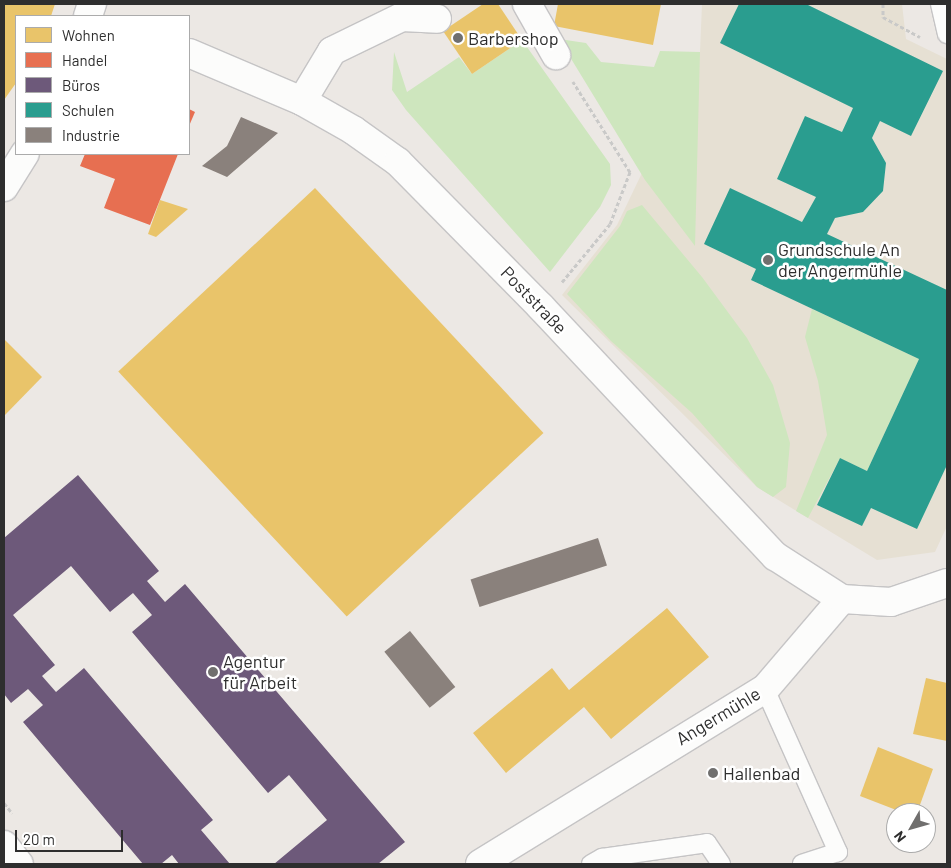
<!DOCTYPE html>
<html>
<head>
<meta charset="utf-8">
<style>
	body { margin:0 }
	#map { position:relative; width:951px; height:868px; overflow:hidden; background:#ece8e4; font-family:Barlow,sans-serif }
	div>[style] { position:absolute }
	.education>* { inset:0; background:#e6e0d3 }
	.green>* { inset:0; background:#cee6be }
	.homes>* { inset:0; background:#e9c46a; transform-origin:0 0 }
	.shops>* { inset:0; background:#e76f51 }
	.offices>* { inset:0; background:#6d597a }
	.schools>* { inset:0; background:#2a9d8f }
	.industry>* { inset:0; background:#8a817c; transform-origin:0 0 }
	.path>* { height:3px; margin-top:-1.5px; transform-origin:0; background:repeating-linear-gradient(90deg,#c9c9c8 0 4px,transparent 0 6.5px) }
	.roads { filter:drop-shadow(1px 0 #c5c4c5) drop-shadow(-1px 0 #c5c4c5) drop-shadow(0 1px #c5c4c5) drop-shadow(0 -1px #c5c4c5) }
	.service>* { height:18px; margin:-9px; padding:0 9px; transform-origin:9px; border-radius:9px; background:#fcfcfb }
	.minor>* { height:28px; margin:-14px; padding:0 14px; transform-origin:14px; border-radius:14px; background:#fcfcfb }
	.tertiary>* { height:28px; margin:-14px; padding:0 14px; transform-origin:14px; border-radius:14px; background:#fcfcfb }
	.dots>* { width:14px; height:14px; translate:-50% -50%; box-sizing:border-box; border:2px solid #fff; border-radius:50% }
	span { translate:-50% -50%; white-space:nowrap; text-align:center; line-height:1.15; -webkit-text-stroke:5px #fff; paint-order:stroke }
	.poi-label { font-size:18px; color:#2e2e2e }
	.left { translate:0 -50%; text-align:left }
	.street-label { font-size:18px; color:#2e2e2e }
	.frame { position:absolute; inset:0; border:5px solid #2e2e2e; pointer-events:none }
	.legend { position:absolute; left:15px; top:15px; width:175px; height:140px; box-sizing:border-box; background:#fff; border:1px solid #ababab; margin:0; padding:6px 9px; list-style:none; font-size:15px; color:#2e2e2e }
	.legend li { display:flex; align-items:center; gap:10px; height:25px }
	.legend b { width:25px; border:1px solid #ababab }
	.north { position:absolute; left:886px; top:803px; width:50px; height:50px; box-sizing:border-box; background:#fff; border:1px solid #ababab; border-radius:50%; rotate:232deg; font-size:14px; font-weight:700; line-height:20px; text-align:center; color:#2e2e2e }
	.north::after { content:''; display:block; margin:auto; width:18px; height:22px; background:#706f6e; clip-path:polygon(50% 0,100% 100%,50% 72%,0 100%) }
	.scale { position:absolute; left:15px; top:830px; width:108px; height:22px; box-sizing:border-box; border:2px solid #2e2e2e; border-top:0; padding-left:6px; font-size:15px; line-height:18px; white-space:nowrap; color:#2e2e2e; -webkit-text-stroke:4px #fff; paint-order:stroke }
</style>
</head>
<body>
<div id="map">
	<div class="education">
		<i style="clip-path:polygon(702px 4px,902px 4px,906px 39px,947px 59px,947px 526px,935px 552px,877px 560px,757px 487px,562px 295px,617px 225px,700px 52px)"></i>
	</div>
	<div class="green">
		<i style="clip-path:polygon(559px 39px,586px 43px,601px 62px,654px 67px,660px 51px,700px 52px,695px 246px,645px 180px)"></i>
		<i style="clip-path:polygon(522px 40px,610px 164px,611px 185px,600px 207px,550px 272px,406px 110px,392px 90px,394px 52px,407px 92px,459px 57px,472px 74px)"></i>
		<i style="clip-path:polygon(642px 205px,702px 277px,747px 338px,773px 385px,790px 443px,786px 487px,773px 497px,757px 487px,692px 413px,611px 341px,567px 294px,620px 226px,627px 211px)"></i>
		<i style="clip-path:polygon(812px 309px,919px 359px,867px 471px,840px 458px,808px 518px,796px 511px,827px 435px,818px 381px,805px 337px)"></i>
	</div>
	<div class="homes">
		<i style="clip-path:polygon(4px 4px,55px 4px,51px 16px,16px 16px,16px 83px,4px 100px)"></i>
		<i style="clip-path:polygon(483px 4px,498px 4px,522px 40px,472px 74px,443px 31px)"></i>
		<i style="clip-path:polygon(558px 4px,661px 4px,653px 45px,554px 26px)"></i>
		<i style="left:315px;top:188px;width:335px;height:269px;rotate:47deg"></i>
		<i style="clip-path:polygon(160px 200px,188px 209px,156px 237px,148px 234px)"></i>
		<i style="clip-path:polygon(4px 339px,42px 377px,4px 416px)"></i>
		<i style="clip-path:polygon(667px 608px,709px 657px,611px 739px,584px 707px,506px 773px,473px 733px,552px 668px,569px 690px)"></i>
		<i style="clip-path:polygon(926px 678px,947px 683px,947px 741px,913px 734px)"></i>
		<i style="clip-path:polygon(878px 747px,933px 769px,917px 813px,904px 813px,860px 796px)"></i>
	</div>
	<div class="shops">
		<i style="clip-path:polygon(189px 109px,195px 112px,189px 126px)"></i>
		<i style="clip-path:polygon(85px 154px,178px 154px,150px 225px,104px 208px,115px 179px,80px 166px)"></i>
	</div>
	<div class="offices">
		<i style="clip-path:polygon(78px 475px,159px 571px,147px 581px,165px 602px,185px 584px,405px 842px,378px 864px,274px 864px,327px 820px,289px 775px,268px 793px,132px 632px,152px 615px,133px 593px,110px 612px,71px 566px,13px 615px,55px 665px,42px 676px,56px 692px,84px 668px,213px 820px,201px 830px,230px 864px,179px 864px,172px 855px,161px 864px,143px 864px,23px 722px,43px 705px,28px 689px,11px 703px,4px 694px,4px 538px)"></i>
	</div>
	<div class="schools">
		<i style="clip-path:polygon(739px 4px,806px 4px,943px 71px,911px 136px,880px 121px,872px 138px,886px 163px,883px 191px,863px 212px,835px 218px,827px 234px,947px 290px,947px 465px,917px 529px,871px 508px,862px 526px,817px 505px,840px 458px,867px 471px,919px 359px,751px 280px,756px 269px,704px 244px,730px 188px,802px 222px,816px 197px,777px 179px,805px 116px,842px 132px,853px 108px,720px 43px)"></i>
	</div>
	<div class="industry">
		<i style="clip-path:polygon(241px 117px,278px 133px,227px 177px,202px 166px,227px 146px)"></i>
		<i style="left:598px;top:538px;width:29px;height:134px;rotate:72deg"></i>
		<i style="left:410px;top:631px;width:72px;height:33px;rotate:51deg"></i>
	</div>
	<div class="path">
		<i style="left:883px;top:4px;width:13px;rotate:90deg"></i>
		<i style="left:883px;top:17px;width:42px;rotate:28.4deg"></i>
		<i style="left:562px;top:282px;width:75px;rotate:-50.4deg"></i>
		<i style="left:610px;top:224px;width:56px;rotate:-69deg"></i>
		<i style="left:630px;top:172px;width:107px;rotate:-122.3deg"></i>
		<i style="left:4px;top:803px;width:13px;rotate:51deg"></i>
	</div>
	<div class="roads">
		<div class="service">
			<i style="left:940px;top:4px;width:31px;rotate:77deg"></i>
			<i style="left:765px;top:689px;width:179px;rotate:65.9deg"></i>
			<i style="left:838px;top:852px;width:38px;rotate:162deg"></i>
			<i style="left:591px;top:864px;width:13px;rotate:-29deg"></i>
			<i style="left:602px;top:858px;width:106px;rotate:-8.1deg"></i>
			<i style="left:707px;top:843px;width:25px;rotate:56deg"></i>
		</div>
		<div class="minor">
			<i style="left:527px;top:4px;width:59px;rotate:60.4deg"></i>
			<i style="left:302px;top:101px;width:58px;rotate:-59deg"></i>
			<i style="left:332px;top:51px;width:78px;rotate:-25.9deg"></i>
			<i style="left:402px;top:17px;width:35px;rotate:3deg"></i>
			<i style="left:480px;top:864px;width:334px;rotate:-31.6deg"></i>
			<i style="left:765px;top:689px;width:118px;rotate:-49.5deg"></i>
		</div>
		<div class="tertiary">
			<i style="left:88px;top:16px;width:13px;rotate:-72deg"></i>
			<i style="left:189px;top:53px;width:123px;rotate:23deg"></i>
			<i style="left:302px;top:101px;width:59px;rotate:29.6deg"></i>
			<i style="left:353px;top:130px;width:55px;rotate:35.4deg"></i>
			<i style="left:398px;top:162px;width:204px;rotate:45.4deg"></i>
			<i style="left:541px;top:307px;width:342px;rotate:46.8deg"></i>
			<i style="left:775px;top:556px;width:80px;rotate:32.7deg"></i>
			<i style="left:842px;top:599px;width:49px;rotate:3.5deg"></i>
			<i style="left:891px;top:602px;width:59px;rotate:-18.7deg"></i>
			<i style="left:4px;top:187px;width:39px;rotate:-58deg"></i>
			<i style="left:4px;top:845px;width:24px;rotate:52deg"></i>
		</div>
	</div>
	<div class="dots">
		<i style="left:458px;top:38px;background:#706f6e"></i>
		<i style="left:768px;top:260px;background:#706f6e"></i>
		<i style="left:213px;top:672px;background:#706f6e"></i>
		<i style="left:713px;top:773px;background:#706f6e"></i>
	</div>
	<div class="poi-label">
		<span class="left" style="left:468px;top:38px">Barbershop</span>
		<span class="left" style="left:778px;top:260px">Grundschule An<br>der Angermühle</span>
		<span class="left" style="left:223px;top:672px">Agentur<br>für Arbeit</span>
		<span class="left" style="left:723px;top:773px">Hallenbad</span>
	</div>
	<div class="street-label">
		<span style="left:534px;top:300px;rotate:46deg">Poststraße</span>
		<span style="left:718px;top:716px;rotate:-31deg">Angermühle</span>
	</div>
	<div class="frame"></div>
	<ul class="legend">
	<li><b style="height:14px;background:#e9c46a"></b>Wohnen</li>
	<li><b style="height:14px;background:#e76f51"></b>Handel</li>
	<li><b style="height:14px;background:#6d597a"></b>Büros</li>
	<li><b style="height:14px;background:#2a9d8f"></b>Schulen</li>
	<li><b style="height:14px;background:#8a817c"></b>Industrie</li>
	</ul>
	<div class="north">N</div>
	<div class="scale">20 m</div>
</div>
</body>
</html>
